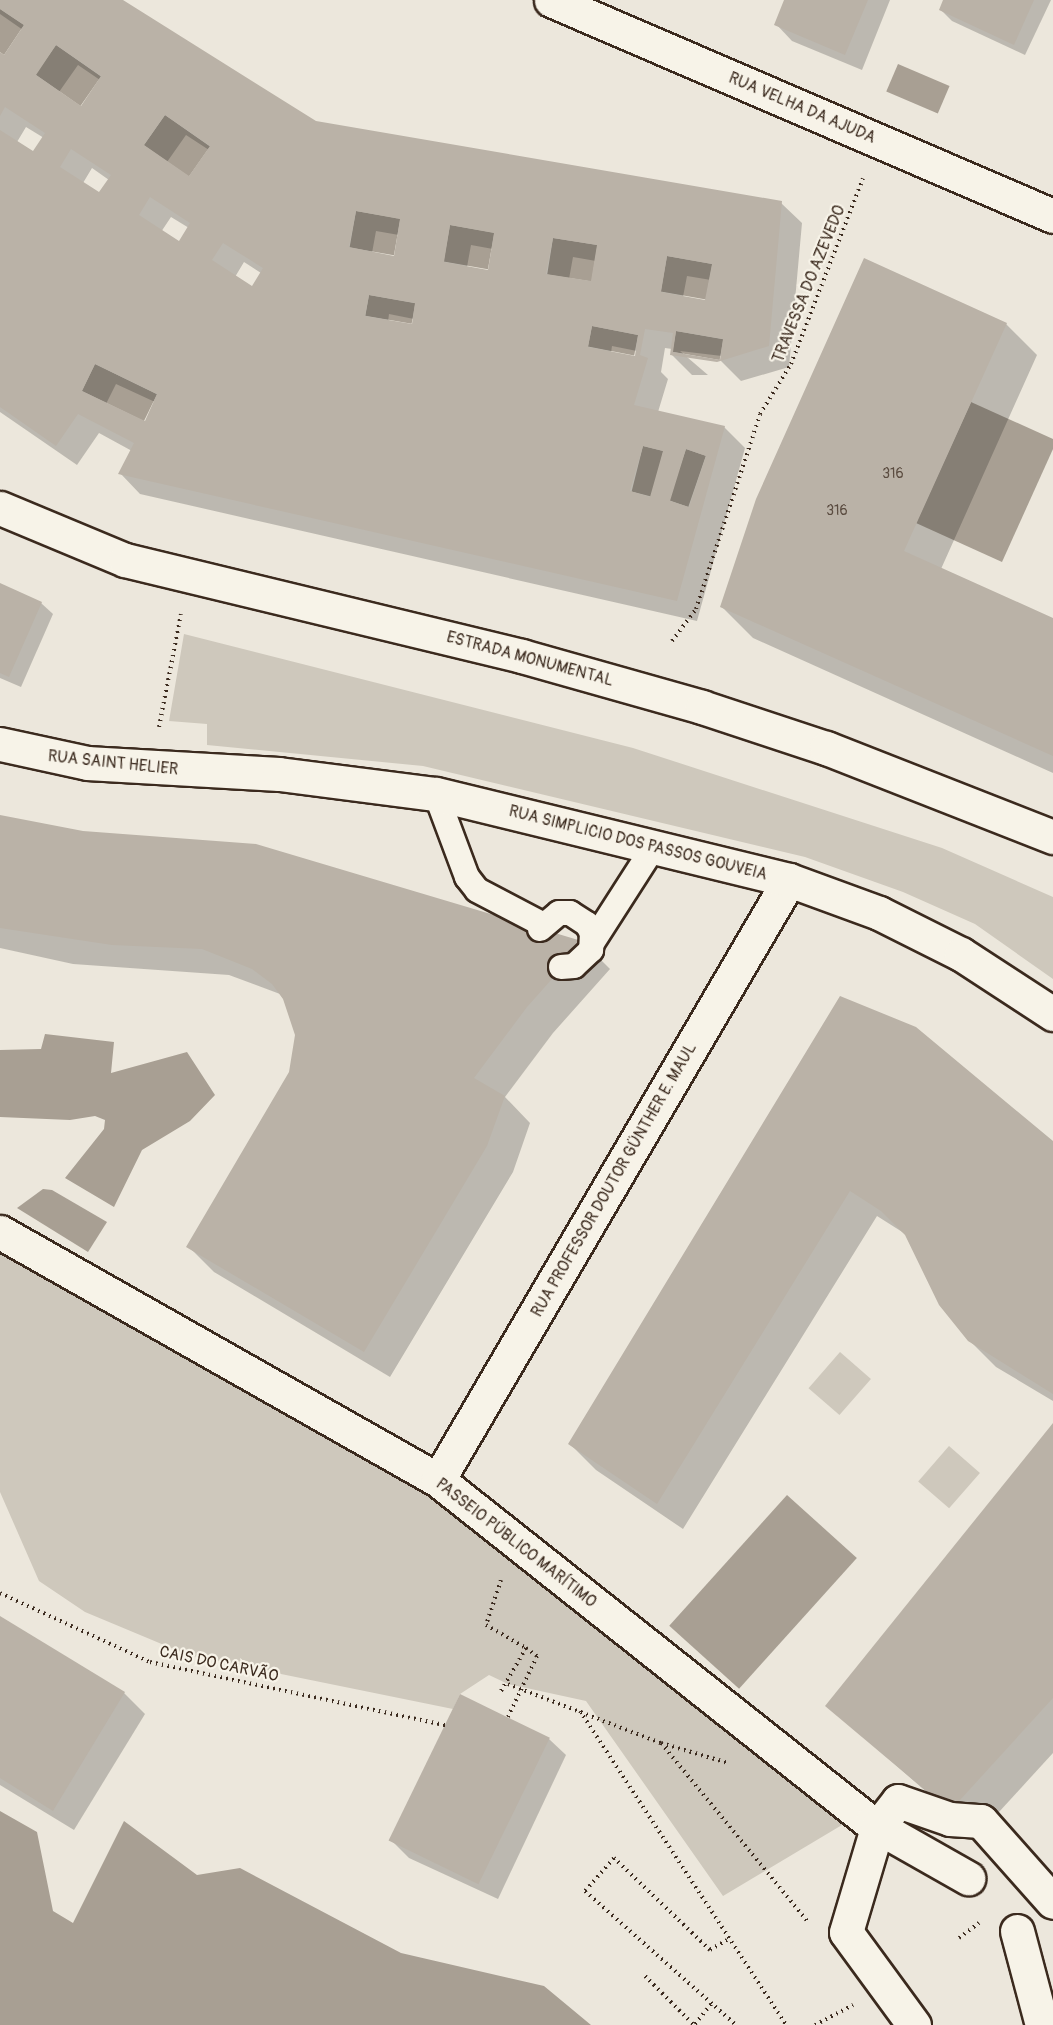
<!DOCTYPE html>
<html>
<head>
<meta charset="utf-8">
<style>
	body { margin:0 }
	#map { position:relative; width:1053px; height:2025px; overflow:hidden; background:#ece7dc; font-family:Pangolin,sans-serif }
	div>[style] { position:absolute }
	.green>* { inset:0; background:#cec8bc; transform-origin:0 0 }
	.water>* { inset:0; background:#a89f93; transform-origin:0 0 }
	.shadow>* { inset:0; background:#0003 }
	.building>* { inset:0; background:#bab2a7; transform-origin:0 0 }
	.path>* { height:4px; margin-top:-2px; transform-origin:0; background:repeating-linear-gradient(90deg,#3b2a1e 0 1.5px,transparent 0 6px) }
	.roads { filter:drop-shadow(2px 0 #3b2a1e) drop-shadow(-2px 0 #3b2a1e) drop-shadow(0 2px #3b2a1e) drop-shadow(0 -2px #3b2a1e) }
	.lane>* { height:24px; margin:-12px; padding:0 12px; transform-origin:12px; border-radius:12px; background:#f7f3e8 }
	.street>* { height:33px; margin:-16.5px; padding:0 16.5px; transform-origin:16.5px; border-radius:16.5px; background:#f7f3e8 }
	.secondary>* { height:33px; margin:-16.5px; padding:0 16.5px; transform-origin:16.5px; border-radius:16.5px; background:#f7f3e8 }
	.path-bridge>* { height:4px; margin-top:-2px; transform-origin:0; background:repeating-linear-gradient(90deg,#3b2a1e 0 1.5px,transparent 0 6px) }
	span { translate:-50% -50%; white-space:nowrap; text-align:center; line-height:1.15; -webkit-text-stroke:4.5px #f7f3e8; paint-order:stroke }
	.number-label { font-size:14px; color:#5b4c40 }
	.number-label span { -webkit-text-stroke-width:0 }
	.street-label { font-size:16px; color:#3b2a1e }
</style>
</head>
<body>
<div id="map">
	<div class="green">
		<i style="clip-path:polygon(184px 634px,633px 748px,942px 848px,1053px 897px,1053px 979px,975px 924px,903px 892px,805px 857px,423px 766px,207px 745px,207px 724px,169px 721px)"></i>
		<i style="clip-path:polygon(0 1250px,452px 1504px,852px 1819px,723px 1896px,586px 1701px,508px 1684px,489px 1675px,460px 1694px,453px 1709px,188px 1655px,85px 1612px,39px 1581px,0 1492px)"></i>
		<i style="left:840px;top:1352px;width:41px;height:48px;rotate:41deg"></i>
		<i style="left:949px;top:1446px;width:41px;height:47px;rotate:41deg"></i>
	</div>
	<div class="water">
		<i style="clip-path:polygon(0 9px,24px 25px,4px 55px,0 52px)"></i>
		<i style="left:56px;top:45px;width:55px;height:36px;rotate:35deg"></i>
		<i style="left:898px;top:64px;width:56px;height:30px;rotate:23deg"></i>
		<i style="left:165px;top:115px;width:55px;height:37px;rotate:35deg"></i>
		<i style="left:356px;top:211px;width:45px;height:37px;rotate:10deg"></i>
		<i style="left:450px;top:225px;width:45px;height:37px;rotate:10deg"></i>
		<i style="left:553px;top:238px;width:45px;height:37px;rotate:9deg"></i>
		<i style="left:667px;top:256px;width:46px;height:36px;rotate:10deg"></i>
		<i style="left:369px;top:295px;width:47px;height:21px;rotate:10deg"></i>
		<i style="left:592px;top:326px;width:47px;height:21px;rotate:11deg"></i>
		<i style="left:676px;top:331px;width:48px;height:21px;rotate:10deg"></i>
		<i style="left:95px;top:364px;width:69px;height:30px;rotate:26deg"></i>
		<i style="clip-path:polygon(971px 402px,1053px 439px,1053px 449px,1002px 562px,916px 523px)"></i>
		<i style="left:643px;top:446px;width:21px;height:47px;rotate:14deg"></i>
		<i style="left:686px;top:449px;width:21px;height:54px;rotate:19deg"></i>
		<i style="clip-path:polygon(45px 1034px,114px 1042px,111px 1073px,187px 1052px,215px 1095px,190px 1121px,142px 1150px,114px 1207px,65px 1178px,104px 1129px,105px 1120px,95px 1116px,70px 1120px,0 1117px,0 1050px,41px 1049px)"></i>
		<i style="clip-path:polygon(43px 1189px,52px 1190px,107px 1222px,88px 1252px,17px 1208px)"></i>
		<i style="left:787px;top:1495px;width:94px;height:176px;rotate:42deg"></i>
		<i style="clip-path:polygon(0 1811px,37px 1832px,53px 1911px,73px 1923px,124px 1821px,197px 1875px,240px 1868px,401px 1953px,544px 1986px,591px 2025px,0 2025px)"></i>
	</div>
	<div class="shadow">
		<i style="clip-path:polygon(evenodd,0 0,118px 0,316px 123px,781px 203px,802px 223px,789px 367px,741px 381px,721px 361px,722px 356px,680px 351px,708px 375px,692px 375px,671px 354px,672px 349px,665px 348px,661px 372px,668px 379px,658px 412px,724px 427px,745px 448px,697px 621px,140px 494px,120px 473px,132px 451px,99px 433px,77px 465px,0 412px,0 54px,5px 57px,23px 30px,0 14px,0 0,78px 65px,100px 80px,82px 108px,59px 92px,78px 65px,0 0,26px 127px,44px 138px,34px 153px,17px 142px,26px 127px,0 0,186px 135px,209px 150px,190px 178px,167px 162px,186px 135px,0 0,92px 168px,109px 180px,100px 194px,83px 183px,92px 168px,0 0,171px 217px,189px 228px,179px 243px,161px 232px,171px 217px,0 0,376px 231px,399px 235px,395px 257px,372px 253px,376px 231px,0 0,471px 245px,493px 249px,489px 272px,467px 267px,471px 245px,0 0,573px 257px,596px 261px,592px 283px,569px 279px,573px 257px,0 0,244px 262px,261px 273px,252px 289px,235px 277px,244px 262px,0 0,687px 276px,711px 280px,707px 302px,683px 297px,687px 276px,0 0,389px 314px,414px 319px,413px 326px,388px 322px,389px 314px,0 0,612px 346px,637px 351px,636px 358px,611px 353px,612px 346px,0 0,116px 384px,155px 402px,145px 423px,106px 404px,116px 384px)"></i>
		<i style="clip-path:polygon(785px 0,890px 0,862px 70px,792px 41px,776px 24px)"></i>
		<i style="clip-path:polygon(945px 0,1051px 0,1025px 55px,952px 21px,940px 9px)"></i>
		<i style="clip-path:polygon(1006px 324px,1037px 355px,941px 569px,1053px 620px,1053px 773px,753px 638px,722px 607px)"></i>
		<i style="clip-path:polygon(0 585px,41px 603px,53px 614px,21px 687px,0 678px)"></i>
		<i style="clip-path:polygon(0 816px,584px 943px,610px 969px,553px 1033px,505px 1097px,530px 1123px,513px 1172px,390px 1377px,214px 1272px,188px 1246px,290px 1073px,296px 1035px,290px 1008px,280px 994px,229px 975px,73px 964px,0 948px)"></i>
		<i style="clip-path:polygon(841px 998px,1053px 1143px,1053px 1401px,996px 1367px,969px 1340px,907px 1235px,877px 1216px,683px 1529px,596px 1470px,570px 1444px)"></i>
		<i style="clip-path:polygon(1053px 1426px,1053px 1753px,977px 1836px,827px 1705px)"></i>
		<i style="clip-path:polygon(0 1618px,124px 1693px,145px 1714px,74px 1830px,0 1785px)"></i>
		<i style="clip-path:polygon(549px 1739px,566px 1755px,498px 1899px,409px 1858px,392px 1841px)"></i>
	</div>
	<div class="building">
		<i style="clip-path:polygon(evenodd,0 0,123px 0,316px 121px,782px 201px,769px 346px,717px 362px,670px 355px,673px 333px,645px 329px,640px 355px,648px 358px,634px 405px,725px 426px,677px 601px,118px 474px,134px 443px,78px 414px,56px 446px,0 407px,0 130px,33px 151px,45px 133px,5px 107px,0 116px,0 52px,4px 55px,24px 25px,0 9px,0 0,56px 45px,101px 76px,81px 106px,36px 75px,56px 45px,0 0,165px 115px,210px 146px,189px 176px,144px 145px,165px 115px,0 0,71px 149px,111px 175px,99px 192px,60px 167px,71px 149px,0 0,150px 197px,190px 223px,179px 241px,139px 215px,150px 197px,0 0,356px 211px,400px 219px,394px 256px,349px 247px,356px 211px,0 0,450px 225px,494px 233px,488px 270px,444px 262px,450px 225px,0 0,553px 238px,597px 245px,591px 281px,546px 274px,553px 238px,0 0,223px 243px,263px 268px,252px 286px,212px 260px,223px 243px,0 0,667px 256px,712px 264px,705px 300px,661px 292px,667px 256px,0 0,369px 295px,415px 303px,412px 324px,365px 316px,369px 295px,0 0,592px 326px,638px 335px,635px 356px,588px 347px,592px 326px,0 0,676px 331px,723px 339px,720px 360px,673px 352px,676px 331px,0 0,95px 364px,157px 394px,145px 421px,82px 391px,95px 364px,0 0,643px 446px,663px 451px,650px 497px,630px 491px,643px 446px,0 0,686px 449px,706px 456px,689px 507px,670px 501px,686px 449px)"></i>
		<i style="clip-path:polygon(784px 0,868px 0,845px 55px,774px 25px)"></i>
		<i style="clip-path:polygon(943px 0,1034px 0,1014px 45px,939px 10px)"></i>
		<i style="clip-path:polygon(864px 258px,1007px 323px,904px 551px,1053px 618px,1053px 756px,720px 607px,756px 499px)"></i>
		<i style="clip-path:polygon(0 583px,42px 602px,9px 677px,0 673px)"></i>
		<i style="clip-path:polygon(0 815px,83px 831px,256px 844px,585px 942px,527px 1007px,474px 1078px,505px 1096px,487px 1146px,364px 1352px,186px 1247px,289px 1072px,295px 1035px,283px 999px,272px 984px,252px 969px,202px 949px,112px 945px,0 928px)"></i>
		<i style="clip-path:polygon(840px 996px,916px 1027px,1053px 1141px,1053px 1394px,968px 1341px,939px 1305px,905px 1235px,881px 1211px,850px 1191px,657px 1504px,568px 1444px)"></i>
		<i style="clip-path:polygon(1053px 1423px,1053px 1698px,950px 1811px,825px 1706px)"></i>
		<i style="clip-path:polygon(0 1616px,125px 1692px,53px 1811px,0 1778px)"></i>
		<i style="left:460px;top:1694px;width:100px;height:163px;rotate:26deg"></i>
	</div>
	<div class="path">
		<i style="left:672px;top:641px;width:40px;rotate:-53deg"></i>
		<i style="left:696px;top:609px;width:205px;rotate:-71.8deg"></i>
		<i style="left:760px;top:414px;width:59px;rotate:-58.2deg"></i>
		<i style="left:791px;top:364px;width:199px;rotate:-68.8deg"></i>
		<i style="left:159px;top:727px;width:115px;rotate:-79deg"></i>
		<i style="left:501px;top:1580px;width:47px;rotate:108.4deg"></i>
		<i style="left:486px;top:1625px;width:46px;rotate:29.9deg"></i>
		<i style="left:526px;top:1648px;width:50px;rotate:120.2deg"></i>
		<i style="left:0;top:1593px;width:165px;rotate:24.7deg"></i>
		<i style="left:150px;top:1662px;width:302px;rotate:12.1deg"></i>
		<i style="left:508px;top:1684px;width:164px;rotate:21.1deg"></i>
		<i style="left:661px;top:1743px;width:70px;rotate:16.6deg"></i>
		<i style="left:580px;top:1711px;width:376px;rotate:56.7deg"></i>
		<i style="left:661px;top:1743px;width:230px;rotate:50.6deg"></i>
		<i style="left:959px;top:1938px;width:25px;rotate:-37deg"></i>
		<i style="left:727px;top:1940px;width:20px;rotate:150deg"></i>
		<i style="left:710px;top:1950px;width:133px;rotate:-136.2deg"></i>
		<i style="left:614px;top:1858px;width:44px;rotate:131.3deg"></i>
		<i style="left:585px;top:1891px;width:202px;rotate:41.6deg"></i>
		<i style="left:645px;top:1976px;width:69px;rotate:45deg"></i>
		<i style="left:695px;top:2024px;width:27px;rotate:-51deg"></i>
		<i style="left:815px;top:2025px;width:43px;rotate:-27.8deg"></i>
	</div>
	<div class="roads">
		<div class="lane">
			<i style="left:436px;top:794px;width:89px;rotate:69.5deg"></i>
			<i style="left:467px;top:877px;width:16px;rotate:52deg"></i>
			<i style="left:477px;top:890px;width:73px;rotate:27.6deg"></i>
			<i style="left:540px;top:929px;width:25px;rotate:-40deg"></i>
			<i style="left:559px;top:913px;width:11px"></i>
			<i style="left:570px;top:913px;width:20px;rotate:33deg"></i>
			<i style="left:587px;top:924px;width:10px;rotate:61deg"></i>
			<i style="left:592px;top:933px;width:17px;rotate:93deg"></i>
			<i style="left:591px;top:950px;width:23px;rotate:137deg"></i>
			<i style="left:574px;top:966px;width:13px;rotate:176deg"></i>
			<i style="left:592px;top:943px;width:117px;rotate:-57.3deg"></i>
		</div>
		<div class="street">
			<i style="left:551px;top:0;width:546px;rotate:23.28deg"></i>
			<i style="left:0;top:1232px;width:503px;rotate:29.52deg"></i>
			<i style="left:438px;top:1480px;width:552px;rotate:38.38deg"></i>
			<i style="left:871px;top:1823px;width:112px;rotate:29.6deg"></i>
			<i style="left:438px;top:1480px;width:695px;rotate:-59.67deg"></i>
			<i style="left:1017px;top:1931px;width:97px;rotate:75.1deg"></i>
			<i style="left:914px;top:2025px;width:115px;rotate:-126.2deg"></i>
			<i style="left:846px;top:1932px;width:109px;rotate:-73.4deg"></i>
			<i style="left:877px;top:1828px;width:34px;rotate:-52deg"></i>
			<i style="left:898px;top:1801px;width:55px;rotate:19.1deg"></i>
			<i style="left:950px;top:1819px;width:31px;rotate:4deg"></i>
			<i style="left:981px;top:1821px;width:108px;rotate:48.4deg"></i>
		</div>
		<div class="secondary">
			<i style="left:0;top:508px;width:135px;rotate:22.6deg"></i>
			<i style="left:125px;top:560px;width:408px;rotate:13.6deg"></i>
			<i style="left:522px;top:656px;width:187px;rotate:15.8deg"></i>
			<i style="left:702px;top:707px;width:131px;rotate:18.3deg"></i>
			<i style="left:826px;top:748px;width:244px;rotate:21.4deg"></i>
			<i style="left:0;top:744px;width:89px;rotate:12.3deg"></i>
			<i style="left:87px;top:763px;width:192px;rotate:3.3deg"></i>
			<i style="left:279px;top:774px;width:158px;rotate:7.3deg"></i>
			<i style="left:436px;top:794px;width:363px;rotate:13.7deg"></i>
			<i style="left:789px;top:880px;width:96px;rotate:20.1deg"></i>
			<i style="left:879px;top:913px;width:92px;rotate:26.6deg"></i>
			<i style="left:961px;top:954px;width:110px;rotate:33.1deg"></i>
		</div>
	</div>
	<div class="path-bridge">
		<i style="left:508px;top:1717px;width:68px;rotate:-64.6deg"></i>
		<i style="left:537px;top:1656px;width:14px;rotate:-144deg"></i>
	</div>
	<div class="number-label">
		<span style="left:893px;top:474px">316</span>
		<span style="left:837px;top:511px">316</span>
	</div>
	<div class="street-label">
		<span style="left:802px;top:108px;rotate:23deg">RUA VELHA DA AJUDA</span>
		<span style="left:809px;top:284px;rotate:-68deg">TRAVESSA DO AZEVEDO</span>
		<span style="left:530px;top:659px;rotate:15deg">ESTRADA MONUMENTAL</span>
		<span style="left:113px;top:763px;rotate:6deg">RUA SAINT HELIER</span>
		<span style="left:638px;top:843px;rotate:14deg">RUA SIMPLICIO DOS PASSOS GOUVEIA</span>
		<span style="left:614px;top:1180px;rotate:-60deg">RUA PROFESSOR DOUTOR GÜNTHER E. MAUL</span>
		<span style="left:516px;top:1543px;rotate:38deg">PASSEIO PÚBLICO MARÍTIMO</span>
		<span style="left:219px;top:1664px;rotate:12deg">CAIS DO CARVÃO</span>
	</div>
</div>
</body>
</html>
